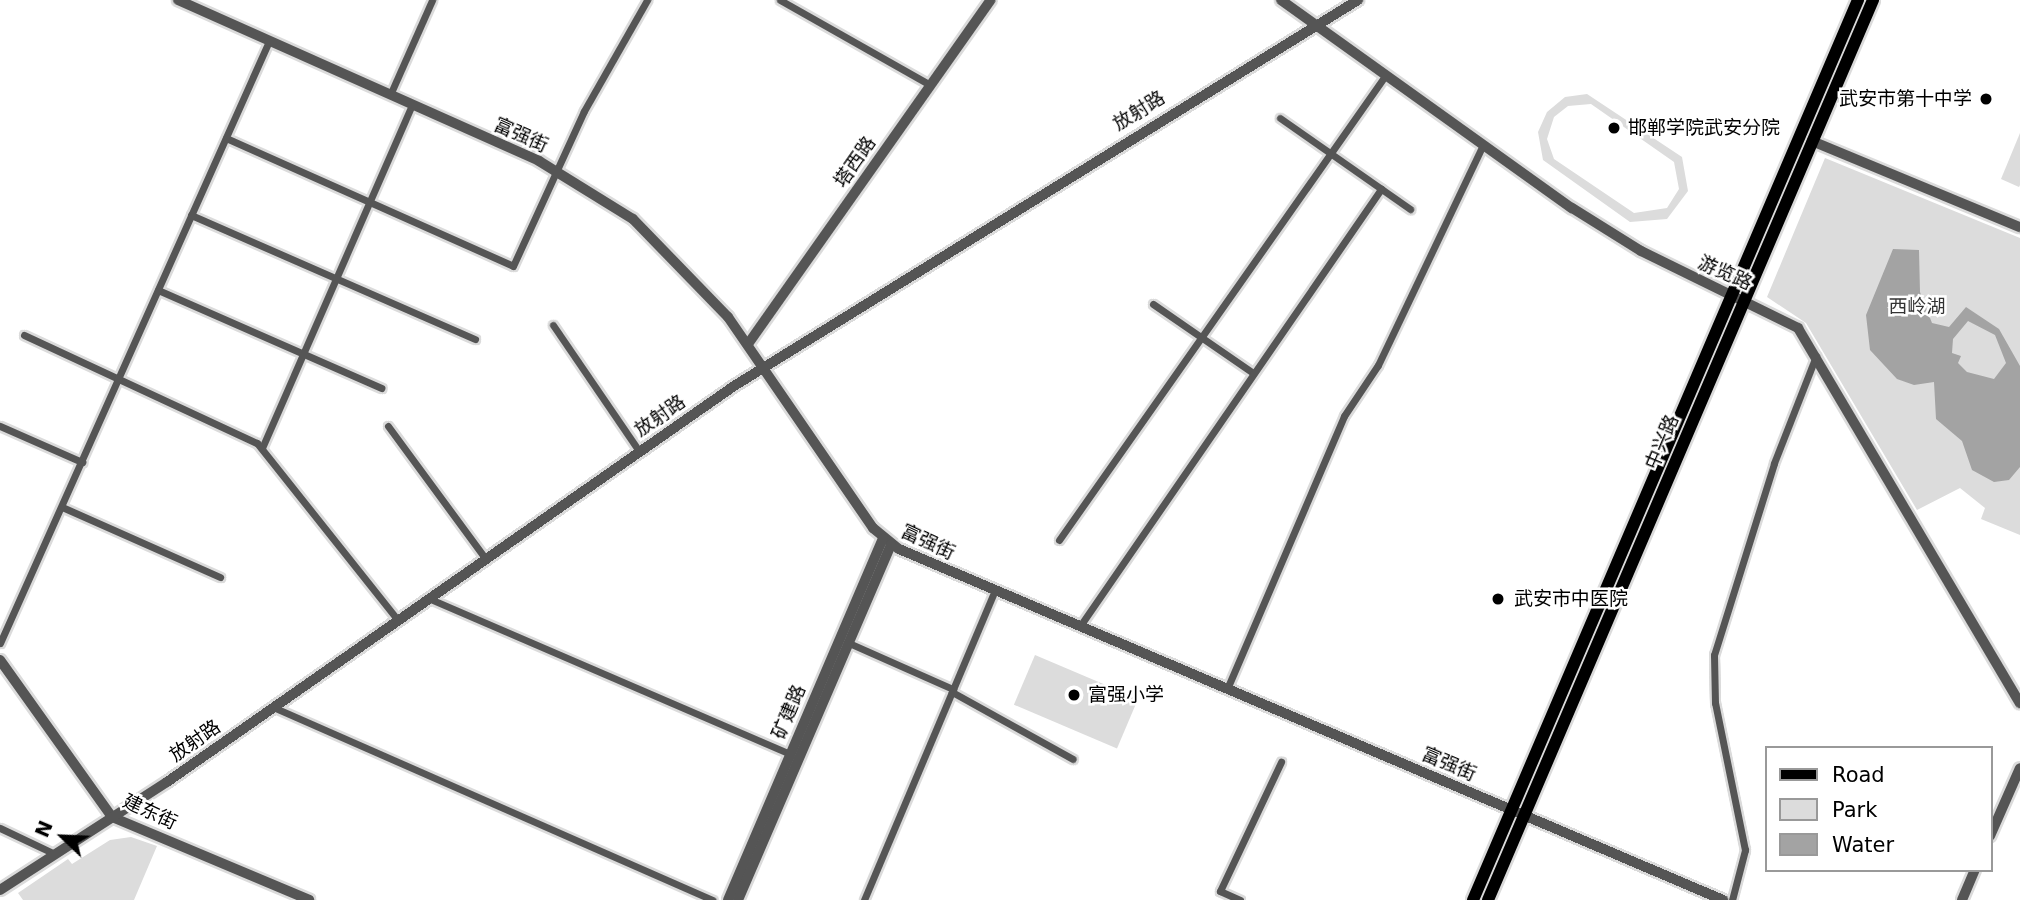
<!DOCTYPE html>
<html>
<head>
<meta charset="utf-8">
<style>
	body { margin:0 }
	#map { position:relative; width:2020px; height:900px; overflow:hidden; background:#fff; font-family:"DejaVu Sans","Noto Sans SC",sans-serif }
	div>[style] { position:absolute }
	.green>* { inset:0; background:#dcdcdc; transform-origin:0 0 }
	.water>* { inset:0; background:#a3a3a3 }
	.roads { filter:drop-shadow(2px 0 #dbdbdb) drop-shadow(-2px 0 #dbdbdb) drop-shadow(0 2px #dbdbdb) drop-shadow(0 -2px #dbdbdb) }
	.minor>* { height:7px; margin:-3.5px; padding:0 3.5px; transform-origin:3.5px; border-radius:3.5px; background:#555 }
	.tertiary>* { height:10px; margin:-5px; padding:0 5px; transform-origin:5px; border-radius:5px; background:#555 }
	.primary>* { height:12px; margin:-6px; padding:0 6px; transform-origin:6px; border-radius:6px; background:#000 }
	.dots>* { width:19px; height:19px; translate:-50% -50%; box-sizing:border-box; border:4px solid #fff; border-radius:50% }
	span { translate:-50% -50%; white-space:nowrap; text-align:center; line-height:1.15; -webkit-text-stroke:5px #fff; paint-order:stroke }
	.poi-label { font-size:19px; color:#000 }
	.right { translate:-100% -50%; text-align:right }
	.left { translate:0 -50%; text-align:left }
	.street-label { font-size:19px; color:#000 }
	.park-label { font-size:19px; color:#333 }
	.legend { position:absolute; left:1765px; top:746px; width:228px; height:126px; box-sizing:border-box; background:#fff; border:2px solid #999; margin:0; padding:9px 12px; list-style:none; font-size:21px; color:#000 }
	.legend li { display:flex; align-items:center; gap:14px; height:35px }
	.legend b { width:35px; border:2px solid #999 }
	.north { position:absolute; left:28px; top:802px; width:70px; height:70px; -webkit-text-stroke:5px #fff; paint-order:stroke; rotate:293deg; font-size:19px; font-weight:700; line-height:28px; text-align:center; color:#000 }
	.north::after { content:''; display:block; margin:auto; width:24px; height:32px; background:#000; clip-path:polygon(50% 0,100% 100%,50% 72%,0 100%) }
</style>
</head>
<body>
<div id="map">
	<div class="green">
		<i style="clip-path:polygon(evenodd,1587px 94px,1682px 157px,1688px 191px,1667px 219px,1630px 222px,1543px 160px,1538px 132px,1547px 112px,1565px 97px,1587px 94px,1591px 104px,1674px 162px,1679px 189px,1667px 208px,1634px 213px,1554px 159px,1547px 139px,1554px 117px,1568px 106px,1591px 104px)"></i>
		<i style="clip-path:polygon(2020px 133px,2020px 185px,2019px 187px,2001px 179px)"></i>
		<i style="clip-path:polygon(1825px 158px,2020px 238px,2020px 535px,1981px 519px,1985px 508px,1960px 488px,1917px 510px,1806px 323px,1767px 297px)"></i>
		<i style="left:1035px;top:655px;width:112px;height:54px;rotate:23deg"></i>
		<i style="clip-path:polygon(131px 837px,157px 846px,134px 900px,23px 900px,18px 893px,68px 859px,72px 864px,110px 840px)"></i>
	</div>
	<div class="water">
		<i style="clip-path:polygon(evenodd,1893px 249px,1919px 250px,1920px 292px,1932px 323px,1949px 327px,1966px 307px,1999px 329px,2020px 366px,2020px 467px,2009px 480px,1994px 482px,1972px 470px,1962px 441px,1936px 419px,1934px 382px,1914px 385px,1897px 379px,1870px 350px,1866px 315px,1893px 249px,1968px 321px,1995px 335px,2006px 363px,1994px 379px,1967px 372px,1958px 363px,1961px 356px,1952px 353px,1953px 339px,1968px 321px)"></i>
	</div>
	<div class="roads">
		<div class="minor">
			<i style="left:780px;top:0;width:172px;rotate:29.5deg"></i>
			<i style="left:390px;top:95px;width:104px;rotate:-66.1deg"></i>
			<i style="left:1280px;top:118px;width:159px;rotate:35deg"></i>
			<i style="left:226px;top:138px;width:314px;rotate:24deg"></i>
			<i style="left:513px;top:266px;width:170px;rotate:-65.4deg"></i>
			<i style="left:584px;top:111px;width:128px;rotate:-60.4deg"></i>
			<i style="left:191px;top:215px;width:310px;rotate:23.6deg"></i>
			<i style="left:158px;top:290px;width:244px;rotate:23.7deg"></i>
			<i style="left:1153px;top:304px;width:121px;rotate:34.6deg"></i>
			<i style="left:553px;top:325px;width:153px;rotate:55.7deg"></i>
			<i style="left:24px;top:335px;width:257px;rotate:24.9deg"></i>
			<i style="left:257px;top:443px;width:225px;rotate:51.5deg"></i>
			<i style="left:0;top:426px;width:90px;rotate:23.7deg"></i>
			<i style="left:388px;top:426px;width:164px;rotate:53.7deg"></i>
			<i style="left:262px;top:448px;width:374px;rotate:-66.4deg"></i>
			<i style="left:62px;top:507px;width:173px;rotate:23.9deg"></i>
			<i style="left:1059px;top:540px;width:567px;rotate:-54.91deg"></i>
			<i style="left:428px;top:598px;width:395px;rotate:23.3deg"></i>
			<i style="left:1080px;top:626px;width:531px;rotate:-55.44deg"></i>
			<i style="left:0;top:643px;width:659px;rotate:-65.92deg"></i>
			<i style="left:849px;top:643px;width:114px;rotate:23.9deg"></i>
			<i style="left:1227px;top:689px;width:297px;rotate:-66.8deg"></i>
			<i style="left:1344px;top:416px;width:61px;rotate:-56.3deg"></i>
			<i style="left:1378px;top:365px;width:244px;rotate:-64.5deg"></i>
			<i style="left:952px;top:692px;width:138px;rotate:29deg"></i>
			<i style="left:273px;top:707px;width:480px;rotate:23.7deg"></i>
			<i style="left:0;top:828px;width:61px;rotate:25.3deg"></i>
			<i style="left:864px;top:900px;width:337px;rotate:-67.1deg"></i>
			<i style="left:1240px;top:900px;width:22px;rotate:-156deg"></i>
			<i style="left:1220px;top:891px;width:143px;rotate:-64.7deg"></i>
			<i style="left:1732px;top:900px;width:52px;rotate:-75.4deg"></i>
			<i style="left:1745px;top:850px;width:150px;rotate:-101.5deg"></i>
			<i style="left:1715px;top:703px;width:48px;rotate:-91.2deg"></i>
			<i style="left:1714px;top:655px;width:201px;rotate:-72.6deg"></i>
			<i style="left:1774px;top:463px;width:115px;rotate:-68.6deg"></i>
		</div>
		<div class="tertiary">
			<i style="left:178px;top:0;width:395px;rotate:24deg"></i>
			<i style="left:539px;top:161px;width:110px;rotate:31.7deg"></i>
			<i style="left:633px;top:219px;width:136px;rotate:45.9deg"></i>
			<i style="left:728px;top:317px;width:256px;rotate:55.5deg"></i>
			<i style="left:873px;top:528px;width:33px;rotate:39deg"></i>
			<i style="left:899px;top:549px;width:896px;rotate:23.07deg"></i>
			<i style="left:1281px;top:0;width:358px;rotate:35.6deg"></i>
			<i style="left:1572px;top:208px;width:81px;rotate:31.9deg"></i>
			<i style="left:1641px;top:251px;width:175px;rotate:26.1deg"></i>
			<i style="left:1798px;top:328px;width:436px;rotate:59.4deg"></i>
			<i style="left:1812px;top:141px;width:225px;rotate:22.5deg"></i>
			<i style="left:748px;top:344px;width:421px;rotate:-54.8deg"></i>
			<i style="left:0;top:660px;width:193px;rotate:54.5deg"></i>
			<i style="left:112px;top:817px;width:214px;rotate:22.8deg"></i>
			<i style="left:1990px;top:836px;width:74px;rotate:-66.2deg"></i>
			<i style="left:0;top:890px;width:199px;rotate:-32.9deg"></i>
			<i style="left:167px;top:782px;width:692px;rotate:-34.93deg"></i>
			<i style="left:734px;top:386px;width:734px;rotate:-31.74deg"></i>
			<i style="left:728px;top:900px;width:393px;rotate:-66.8deg"></i>
			<i style="left:738px;top:900px;width:387px;rotate:-66.7deg"></i>
			<i style="left:1962px;top:900px;width:33px;rotate:-67deg"></i>
		</div>
		<div class="primary">
			<i style="left:1473px;top:900px;width:979px;rotate:-66.84deg"></i>
			<i style="left:1488px;top:900px;width:979px;rotate:-66.84deg"></i>
		</div>
	</div>
	<div class="dots">
		<i style="left:1986px;top:99px;background:#000"></i>
		<i style="left:1614px;top:128px;background:#000"></i>
		<i style="left:1498px;top:599px;background:#000"></i>
		<i style="left:1074px;top:695px;background:#000"></i>
	</div>
	<div class="poi-label">
		<span class="right" style="left:1972px;top:99px">武安市第十中学</span>
		<span class="left" style="left:1628px;top:128px">邯郸学院武安分院</span>
		<span class="left" style="left:1514px;top:599px">武安市中医院</span>
		<span class="left" style="left:1088px;top:695px">富强小学</span>
	</div>
	<div class="street-label">
		<span style="left:1139px;top:111px;rotate:-32deg">放射路</span>
		<span style="left:521px;top:135px;rotate:24deg">富强街</span>
		<span style="left:855px;top:162px;rotate:-55deg">塔西路</span>
		<span style="left:1725px;top:273px;rotate:24deg">游览路</span>
		<span style="left:660px;top:416px;rotate:-35deg">放射路</span>
		<span style="left:1662px;top:442px;rotate:-67deg">中兴路</span>
		<span style="left:928px;top:542px;rotate:25deg">富强街</span>
		<span style="left:789px;top:712px;rotate:-67deg">矿建路</span>
		<span style="left:195px;top:741px;rotate:-35deg">放射路</span>
		<span style="left:1449px;top:764px;rotate:23deg">富强街</span>
		<span style="left:150px;top:812px;rotate:25deg">建东街</span>
	</div>
	<div class="park-label">
		<span style="left:1917px;top:307px">西岭湖</span>
	</div>
	<ul class="legend">
	<li><b style="height:9px;background:#000"></b>Road</li>
	<li><b style="height:19px;background:#dcdcdc"></b>Park</li>
	<li><b style="height:19px;background:#a3a3a3"></b>Water</li>
	</ul>
	<div class="north">N</div>
</div>
</body>
</html>
